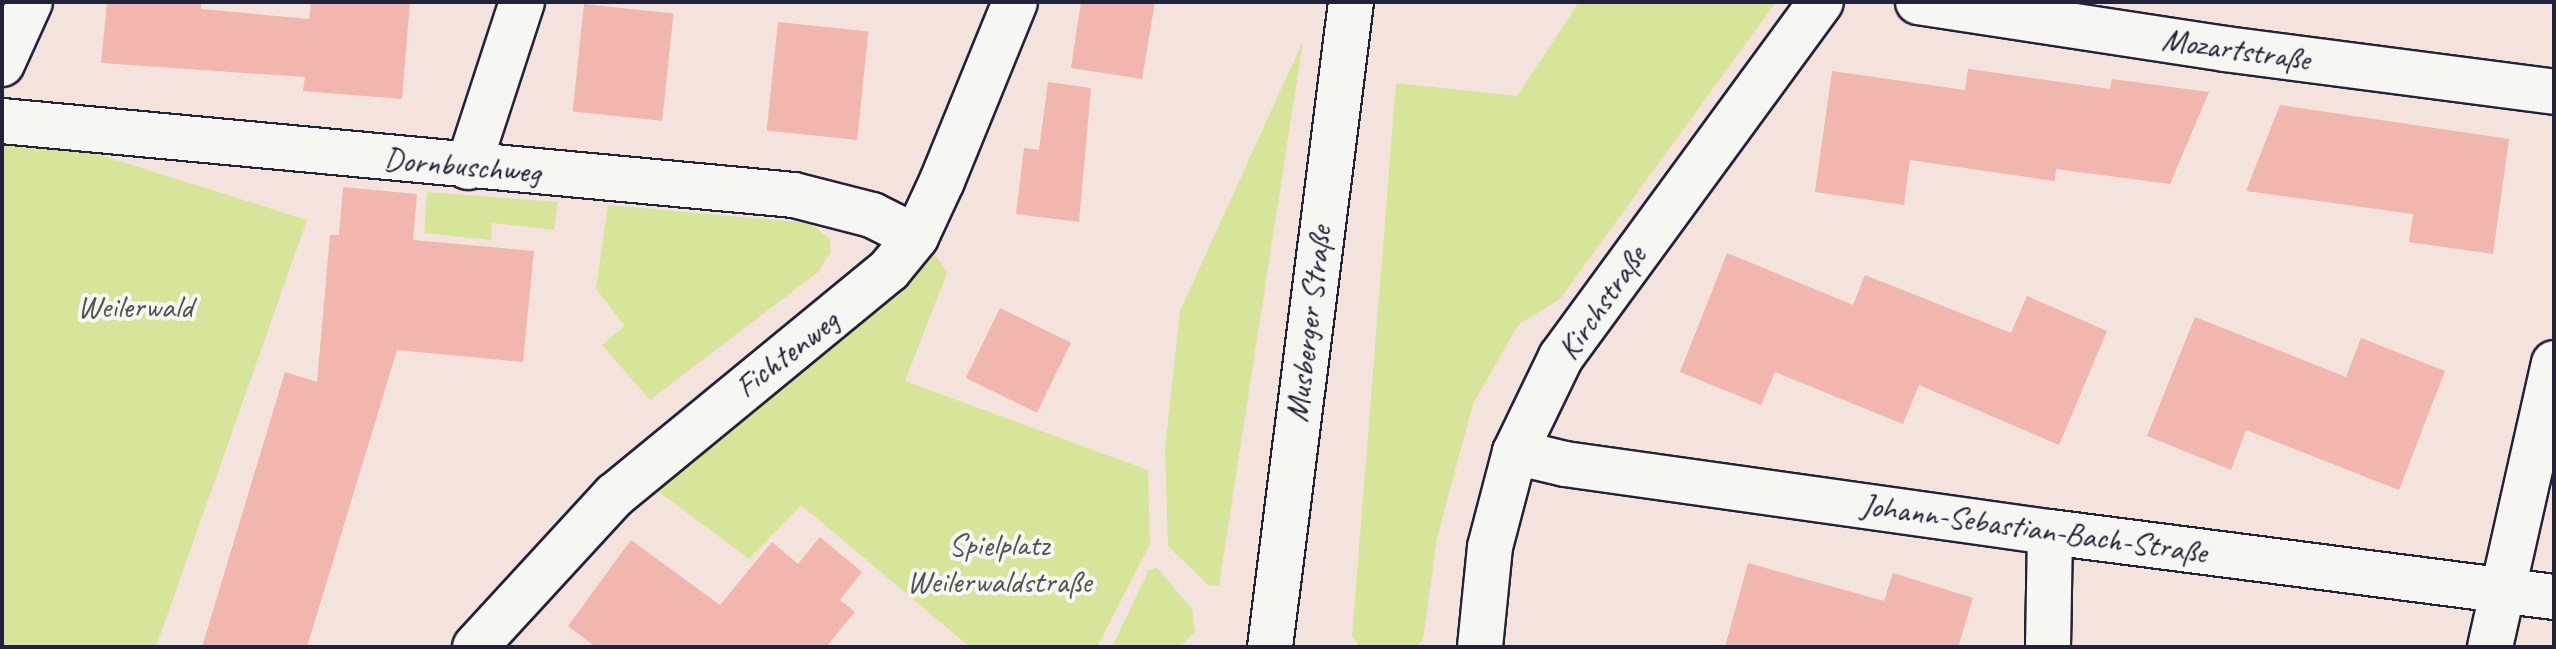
<!DOCTYPE html>
<html>
<head>
<meta charset="utf-8">
<style>
	body { margin:0 }
	#map { position:relative; width:2556px; height:649px; overflow:hidden; background:#f4e3dd; font-family:Caveat,sans-serif }
	div>[style] { position:absolute }
	.green>* { inset:0; background:#d6e599 }
	.building>* { inset:0; background:#f1b6ad; transform-origin:0 0 }
	.roads { filter:drop-shadow(2px 0 #22223b) drop-shadow(-2px 0 #22223b) drop-shadow(0 2px #22223b) drop-shadow(0 -2px #22223b) }
	.street>* { height:44px; margin:-22px; padding:0 22px; transform-origin:22px; border-radius:22px; background:#f6f6f2 }
	.secondary>* { height:44px; margin:-22px; padding:0 22px; transform-origin:22px; border-radius:22px; background:#f6f6f2 }
	span { translate:-50% -50%; white-space:nowrap; text-align:center; line-height:1.15; -webkit-text-stroke:8px #f6f6f2; paint-order:stroke }
	.street-label { font-size:32px; color:#22223b }
	.park-label { font-size:32px; color:#4f5352 }
	.frame { position:absolute; inset:0; border:4px solid #22223b; pointer-events:none }
</style>
</head>
<body>
<div id="map">
	<div class="green">
		<i style="clip-path:polygon(1579px 2px,1776px 2px,1560px 299px,1518px 325px,1473px 404px,1437px 538px,1423px 640px,1416px 647px,1360px 647px,1352px 636px,1396px 83px,1517px 96px)"></i>
		<i style="clip-path:polygon(1303px 41px,1219px 586px,1208px 585px,1168px 546px,1165px 448px,1180px 311px)"></i>
		<i style="clip-path:polygon(2px 124px,307px 220px,156px 647px,2px 647px)"></i>
		<i style="clip-path:polygon(427px 192px,558px 202px,554px 230px,492px 223px,491px 240px,424px 233px)"></i>
		<i style="clip-path:polygon(608px 205px,810px 223px,830px 239px,830px 253px,818px 272px,650px 400px,602px 345px,625px 326px,596px 289px)"></i>
		<i style="clip-path:polygon(927px 253px,937px 257px,947px 273px,905px 381px,1148px 470px,1150px 544px,1097px 647px,970px 647px,801px 505px,749px 559px,647px 483px)"></i>
		<i style="clip-path:polygon(1157px 568px,1192px 609px,1195px 632px,1180px 647px,1112px 647px,1149px 570px)"></i>
	</div>
	<div class="building">
		<i style="clip-path:polygon(107px 2px,201px 2px,201px 9px,309px 19px,311px 2px,410px 2px,402px 99px,303px 91px,305px 77px,101px 63px)"></i>
		<i style="clip-path:polygon(1081px 2px,1155px 2px,1142px 79px,1071px 68px)"></i>
		<i style="left:584px;top:4px;width:90px;height:108px;rotate:6deg"></i>
		<i style="left:778px;top:22px;width:91px;height:109px;rotate:6deg"></i>
		<i style="clip-path:polygon(1968px 69px,2110px 89px,2112px 79px,2209px 92px,2170px 184px,2056px 169px,2055px 181px,1910px 160px,1904px 205px,1815px 192px,1832px 71px,1965px 90px)"></i>
		<i style="clip-path:polygon(1048px 82px,1091px 88px,1079px 222px,1016px 214px,1024px 148px,1039px 150px)"></i>
		<i style="clip-path:polygon(2280px 105px,2509px 139px,2493px 254px,2409px 242px,2413px 214px,2246px 191px)"></i>
		<i style="clip-path:polygon(343px 187px,417px 194px,413px 240px,534px 251px,523px 362px,397px 350px,307px 647px,202px 647px,285px 372px,317px 382px,330px 235px,339px 235px)"></i>
		<i style="clip-path:polygon(1727px 253px,1853px 305px,1865px 275px,2011px 333px,2027px 296px,2107px 331px,2059px 445px,1919px 385px,1903px 424px,1775px 372px,1761px 405px,1680px 372px)"></i>
		<i style="left:1000px;top:308px;width:79px;height:78px;rotate:26deg"></i>
		<i style="clip-path:polygon(2195px 317px,2346px 377px,2361px 338px,2445px 371px,2399px 490px,2246px 430px,2231px 470px,2147px 436px)"></i>
		<i style="clip-path:polygon(820px 537px,862px 572px,840px 600px,855px 612px,826px 647px,596px 647px,568px 626px,631px 540px,720px 605px,772px 542px,798px 564px)"></i>
		<i style="clip-path:polygon(1748px 563px,1884px 601px,1893px 573px,1973px 598px,1958px 647px,1725px 647px)"></i>
	</div>
	<div class="roads">
		<div class="street">
			<i style="left:1918px;top:2px;width:311px;rotate:8.7deg"></i>
			<i style="left:2225px;top:49px;width:332px;rotate:7.4deg"></i>
			<i style="left:2px;top:64px;width:68px;rotate:-65.7deg"></i>
			<i style="left:2px;top:121px;width:795px;rotate:5.34deg"></i>
			<i style="left:794px;top:195px;width:81px;rotate:14.4deg"></i>
			<i style="left:872px;top:215px;width:49px;rotate:26.6deg"></i>
			<i style="left:468px;top:167px;width:174px;rotate:-71.9deg"></i>
			<i style="left:1515px;top:452px;width:51px;rotate:13.5deg"></i>
			<i style="left:1565px;top:464px;width:490px;rotate:8deg"></i>
			<i style="left:2050px;top:532px;width:508px;rotate:7.35deg"></i>
			<i style="left:475px;top:647px;width:207px;rotate:-47.4deg"></i>
			<i style="left:615px;top:495px;width:355px;rotate:-39.4deg"></i>
			<i style="left:889px;top:270px;width:43px;rotate:-50.7deg"></i>
			<i style="left:916px;top:237px;width:62px;rotate:-65.1deg"></i>
			<i style="left:942px;top:181px;width:193px;rotate:-67.8deg"></i>
			<i style="left:1480px;top:647px;width:100px;rotate:-84.3deg"></i>
			<i style="left:1490px;top:547px;width:98px;rotate:-75.3deg"></i>
			<i style="left:1515px;top:452px;width:106px;rotate:-64.2deg"></i>
			<i style="left:1561px;top:357px;width:440px;rotate:-53.8deg"></i>
			<i style="left:2048px;top:647px;width:115px;rotate:-89deg"></i>
			<i style="left:2490px;top:647px;width:291px;rotate:-77.3deg"></i>
		</div>
		<div class="secondary">
			<i style="left:1270px;top:647px;width:650px;rotate:-82.84deg"></i>
		</div>
	</div>
	<div class="street-label">
		<span style="left:2236px;top:50px;rotate:8deg">Mozartstraße</span>
		<span style="left:462px;top:166px;rotate:5deg">Dornbuschweg</span>
		<span style="left:1602px;top:303px;rotate:-55deg">Kirchstraße</span>
		<span style="left:1309px;top:324px;rotate:-83deg">Musberger Straße</span>
		<span style="left:787px;top:354px;rotate:-38deg">Fichtenweg</span>
		<span style="left:2034px;top:529px;rotate:8deg">Johann-Sebastian-Bach-Straße</span>
	</div>
	<div class="park-label">
		<span style="left:135px;top:307px">Weilerwald</span>
		<span style="left:999px;top:564px">Spielplatz<br>Weilerwaldstraße</span>
	</div>
	<div class="frame"></div>
</div>
</body>
</html>
